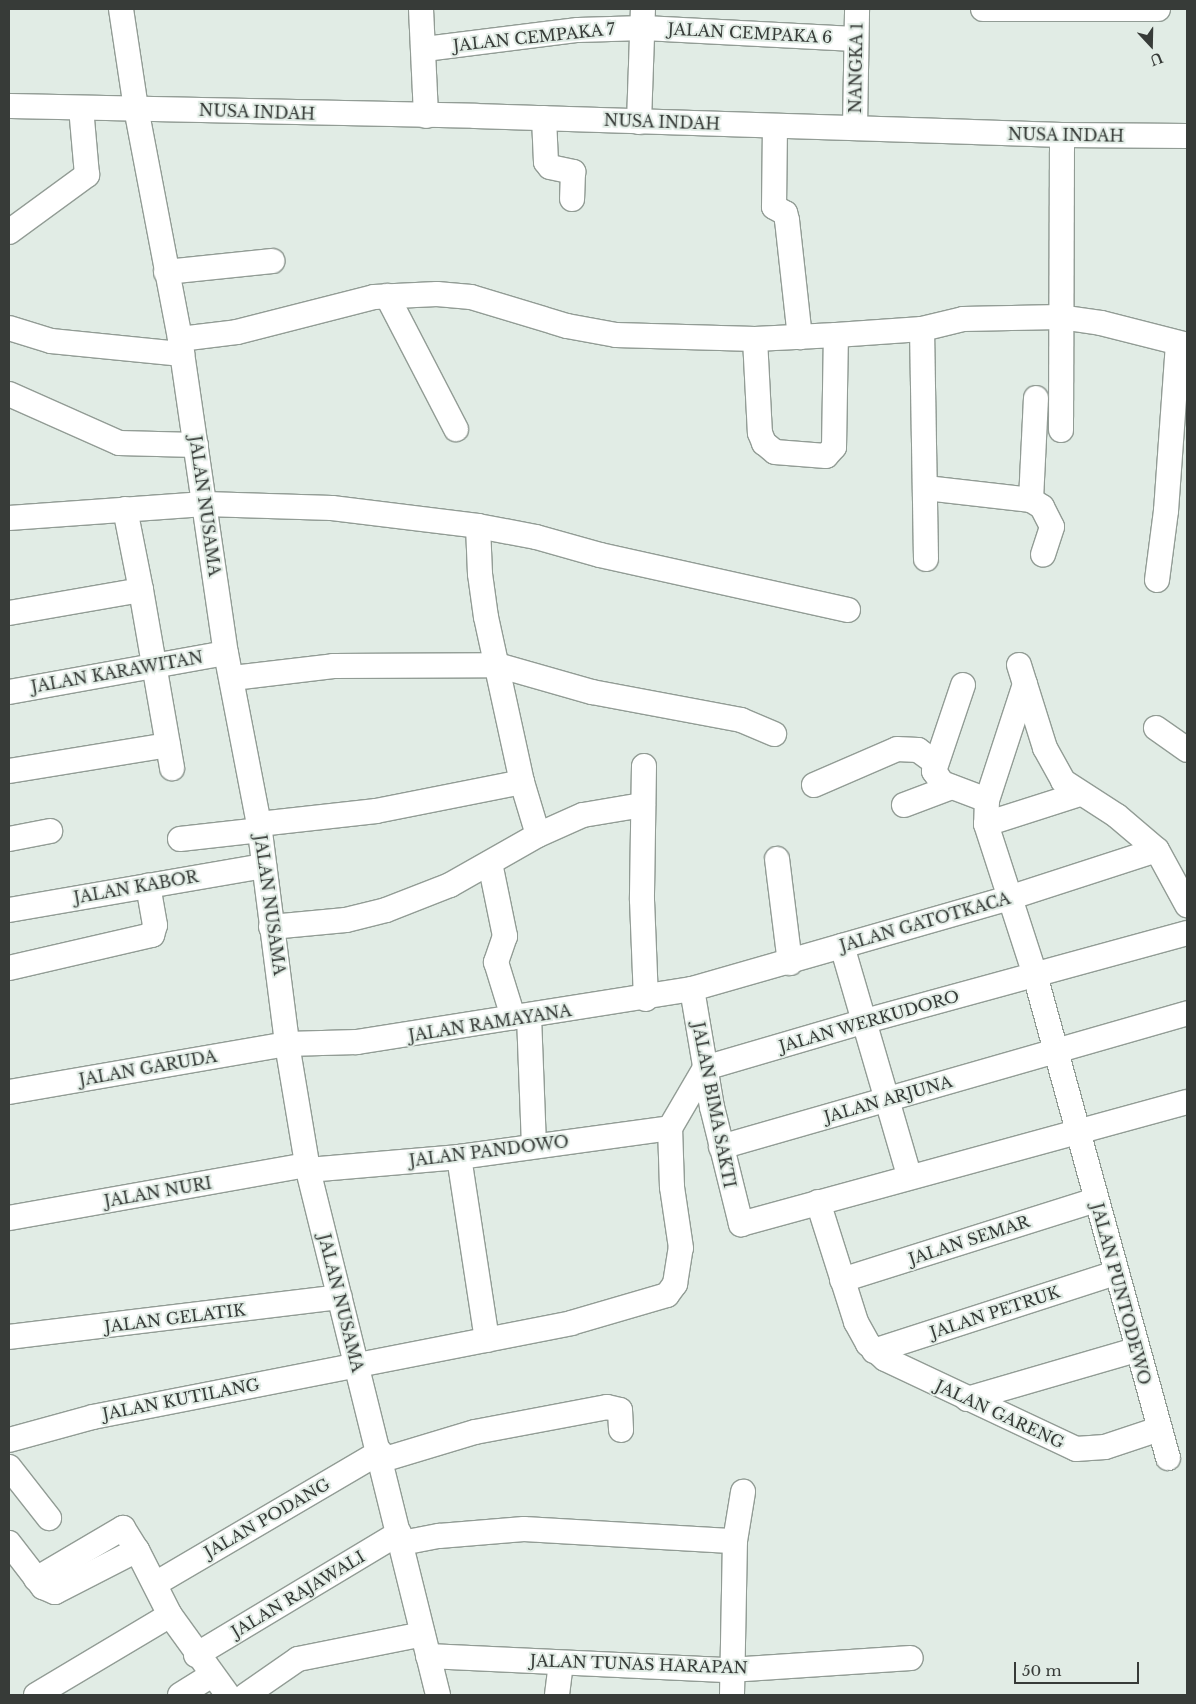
<!DOCTYPE html>
<html>
<head>
<meta charset="utf-8">
<style>
	body { margin:0 }
	#map { position:relative; width:1196px; height:1704px; overflow:hidden; background:#e1ece5; font-family:"Libre Baskerville",serif }
	div>[style] { position:absolute }
	.roads { filter:drop-shadow(1px 0 #929c95) drop-shadow(-1px 0 #929c95) drop-shadow(0 1px #929c95) drop-shadow(0 -1px #929c95) }
	.minor>* { height:24px; margin:-12px; padding:0 12px; transform-origin:12px; border-radius:12px; background:#fff }
	span { translate:-50% -50%; white-space:nowrap; text-align:center; line-height:1.15; -webkit-text-stroke:4px #e1ece5; paint-order:stroke }
	.street-label { font-size:16px; color:#373b38 }
	.frame { position:absolute; inset:0; border:10px solid #373b38; pointer-events:none }
	.north { position:absolute; left:1126px; top:20px; width:50px; height:50px; -webkit-text-stroke:4px #e1ece5; paint-order:stroke; rotate:159deg; font-size:14px; font-weight:700; line-height:20px; text-align:center; color:#373b38 }
	.north::after { content:''; display:block; margin:auto; width:18px; height:22px; background:#373b38; clip-path:polygon(50% 0,100% 100%,50% 72%,0 100%) }
	.scale { position:absolute; left:1014px; top:1662px; width:125px; height:22px; box-sizing:border-box; border:2px solid #373b38; border-top:0; padding-left:6px; font-size:15px; line-height:18px; white-space:nowrap; color:#373b38; -webkit-text-stroke:4px #e1ece5; paint-order:stroke }
</style>
</head>
<body>
<div id="map">
	<div class="roads">
		<div class="minor">
			<i style="left:121px;top:9px;width:100px;rotate:81.4deg"></i>
			<i style="left:136px;top:108px;width:235px;rotate:79.2deg"></i>
			<i style="left:180px;top:339px;width:317px;rotate:81.7deg"></i>
			<i style="left:226px;top:653px;width:174px;rotate:79.1deg"></i>
			<i style="left:259px;top:824px;width:222px;rotate:82.7deg"></i>
			<i style="left:287px;top:1044px;width:128px;rotate:80.5deg"></i>
			<i style="left:308px;top:1170px;width:541px;rotate:76.09deg"></i>
			<i style="left:421px;top:9px;width:107px;rotate:87.3deg"></i>
			<i style="left:983px;top:9px;width:175px"></i>
			<i style="left:425px;top:49px;width:154px;rotate:-7.1deg"></i>
			<i style="left:578px;top:30px;width:66px;rotate:-1.7deg"></i>
			<i style="left:644px;top:28px;width:211px;rotate:3deg"></i>
			<i style="left:9px;top:106px;width:466px;rotate:1.2deg"></i>
			<i style="left:475px;top:116px;width:587px;rotate:1.85deg"></i>
			<i style="left:1062px;top:135px;width:125px;rotate:0.5deg"></i>
			<i style="left:544px;top:118px;width:44px;rotate:87.4deg"></i>
			<i style="left:546px;top:162px;width:6px;rotate:51deg"></i>
			<i style="left:550px;top:167px;width:24px;rotate:12deg"></i>
			<i style="left:573px;top:172px;width:27px;rotate:92deg"></i>
			<i style="left:639px;top:122px;width:113px;rotate:-88deg"></i>
			<i style="left:775px;top:126px;width:81px;rotate:90.7deg"></i>
			<i style="left:774px;top:207px;width:13px;rotate:29deg"></i>
			<i style="left:785px;top:213px;width:7px;rotate:74deg"></i>
			<i style="left:787px;top:220px;width:118px;rotate:83.7deg"></i>
			<i style="left:855px;top:128px;width:119px;rotate:-89deg"></i>
			<i style="left:9px;top:232px;width:97px;rotate:-36.2deg"></i>
			<i style="left:87px;top:175px;width:67px;rotate:-95.1deg"></i>
			<i style="left:166px;top:272px;width:107px;rotate:-5.9deg"></i>
			<i style="left:387px;top:296px;width:150px;rotate:62.6deg"></i>
			<i style="left:9px;top:328px;width:44px;rotate:17.2deg"></i>
			<i style="left:51px;top:341px;width:132px;rotate:5.7deg"></i>
			<i style="left:922px;top:329px;width:230px;rotate:89deg"></i>
			<i style="left:180px;top:339px;width:57px;rotate:-7deg"></i>
			<i style="left:237px;top:332px;width:141px;rotate:-14.3deg"></i>
			<i style="left:374px;top:297px;width:63px;rotate:-2.7deg"></i>
			<i style="left:437px;top:294px;width:34px;rotate:5deg"></i>
			<i style="left:471px;top:297px;width:100px;rotate:16.8deg"></i>
			<i style="left:567px;top:326px;width:50px;rotate:10.4deg"></i>
			<i style="left:616px;top:335px;width:139px;rotate:1.6deg"></i>
			<i style="left:755px;top:339px;width:81px;rotate:-2.8deg"></i>
			<i style="left:836px;top:335px;width:86px;rotate:-4deg"></i>
			<i style="left:922px;top:329px;width:42px;rotate:-13.7deg"></i>
			<i style="left:963px;top:319px;width:97px;rotate:-1.2deg"></i>
			<i style="left:1060px;top:317px;width:41px;rotate:8.3deg"></i>
			<i style="left:1101px;top:323px;width:89px;rotate:14.3deg"></i>
			<i style="left:755px;top:339px;width:94px;rotate:87deg"></i>
			<i style="left:760px;top:433px;width:11px;rotate:68deg"></i>
			<i style="left:764px;top:443px;width:14px;rotate:39deg"></i>
			<i style="left:775px;top:452px;width:51px;rotate:4.5deg"></i>
			<i style="left:826px;top:456px;width:12px;rotate:-48deg"></i>
			<i style="left:834px;top:447px;width:112px;rotate:-89deg"></i>
			<i style="left:9px;top:394px;width:120px;rotate:24deg"></i>
			<i style="left:119px;top:443px;width:77px;rotate:1.5deg"></i>
			<i style="left:1061px;top:430px;width:295px;rotate:-89.8deg"></i>
			<i style="left:926px;top:488px;width:106px;rotate:6.5deg"></i>
			<i style="left:1031px;top:500px;width:13px;rotate:32deg"></i>
			<i style="left:1042px;top:507px;width:22px;rotate:63deg"></i>
			<i style="left:1052px;top:527px;width:29px;rotate:108deg"></i>
			<i style="left:1031px;top:500px;width:102px;rotate:-87.2deg"></i>
			<i style="left:125px;top:509px;width:83px;rotate:78.8deg"></i>
			<i style="left:9px;top:518px;width:196px;rotate:-4.1deg"></i>
			<i style="left:205px;top:504px;width:127px;rotate:1.8deg"></i>
			<i style="left:332px;top:508px;width:147px;rotate:7deg"></i>
			<i style="left:478px;top:526px;width:59px;rotate:10.7deg"></i>
			<i style="left:536px;top:537px;width:66px;rotate:15.7deg"></i>
			<i style="left:600px;top:555px;width:254px;rotate:12.5deg"></i>
			<i style="left:478px;top:526px;width:48px;rotate:87.6deg"></i>
			<i style="left:480px;top:574px;width:43px;rotate:82.1deg"></i>
			<i style="left:486px;top:617px;width:169px;rotate:77.7deg"></i>
			<i style="left:522px;top:782px;width:55px;rotate:73.2deg"></i>
			<i style="left:1157px;top:580px;width:70px;rotate:-82.6deg"></i>
			<i style="left:1166px;top:511px;width:167px;rotate:-85.9deg"></i>
			<i style="left:9px;top:613px;width:134px;rotate:-9.9deg"></i>
			<i style="left:141px;top:590px;width:181px;rotate:80.1deg"></i>
			<i style="left:1019px;top:665px;width:87px;rotate:72.6deg"></i>
			<i style="left:1045px;top:748px;width:38px;rotate:61deg"></i>
			<i style="left:1063px;top:781px;width:64px;rotate:32.9deg"></i>
			<i style="left:1117px;top:816px;width:52px;rotate:40.4deg"></i>
			<i style="left:1157px;top:850px;width:63px;rotate:61.4deg"></i>
			<i style="left:233px;top:678px;width:101px;rotate:-6.8deg"></i>
			<i style="left:333px;top:666px;width:164px;rotate:-0.3deg"></i>
			<i style="left:497px;top:665px;width:99px;rotate:15.9deg"></i>
			<i style="left:592px;top:692px;width:152px;rotate:10.6deg"></i>
			<i style="left:741px;top:720px;width:36px;rotate:23deg"></i>
			<i style="left:1025px;top:684px;width:122px;rotate:108.1deg"></i>
			<i style="left:987px;top:800px;width:24px;rotate:92deg"></i>
			<i style="left:986px;top:824px;width:159px;rotate:72deg"></i>
			<i style="left:1035px;top:975px;width:501px;rotate:74.6deg"></i>
			<i style="left:963px;top:685px;width:91px;rotate:108.6deg"></i>
			<i style="left:934px;top:771px;width:14px;rotate:56deg"></i>
			<i style="left:942px;top:783px;width:48px;rotate:20.7deg"></i>
			<i style="left:9px;top:692px;width:220px;rotate:-10.2deg"></i>
			<i style="left:1156px;top:728px;width:38px;rotate:35deg"></i>
			<i style="left:644px;top:766px;width:134px;rotate:90.9deg"></i>
			<i style="left:642px;top:900px;width:99px;rotate:87.7deg"></i>
			<i style="left:9px;top:771px;width:161px;rotate:-9.3deg"></i>
			<i style="left:814px;top:785px;width:90px;rotate:-23.4deg"></i>
			<i style="left:897px;top:749px;width:21px;rotate:3deg"></i>
			<i style="left:918px;top:750px;width:22px;rotate:36deg"></i>
			<i style="left:904px;top:805px;width:51px;rotate:-20.6deg"></i>
			<i style="left:259px;top:824px;width:118px;rotate:-6.3deg"></i>
			<i style="left:376px;top:811px;width:149px;rotate:-11.2deg"></i>
			<i style="left:986px;top:824px;width:99px;rotate:-17.7deg"></i>
			<i style="left:9px;top:839px;width:42px;rotate:-11deg"></i>
			<i style="left:180px;top:839px;width:81px;rotate:-6.4deg"></i>
			<i style="left:777px;top:859px;width:105px;rotate:82.9deg"></i>
			<i style="left:490px;top:863px;width:75px;rotate:78.4deg"></i>
			<i style="left:505px;top:936px;width:28px;rotate:109deg"></i>
			<i style="left:496px;top:962px;width:58px;rotate:72.8deg"></i>
			<i style="left:9px;top:910px;width:259px;rotate:-9.8deg"></i>
			<i style="left:271px;top:927px;width:75px;rotate:-5.3deg"></i>
			<i style="left:346px;top:920px;width:41px;rotate:-14deg"></i>
			<i style="left:386px;top:910px;width:69px;rotate:-21.3deg"></i>
			<i style="left:450px;top:885px;width:101px;rotate:-29.6deg"></i>
			<i style="left:538px;top:835px;width:49px;rotate:-24deg"></i>
			<i style="left:583px;top:815px;width:61px;rotate:-9.5deg"></i>
			<i style="left:842px;top:946px;width:239px;rotate:73.7deg"></i>
			<i style="left:9px;top:968px;width:147px;rotate:-13deg"></i>
			<i style="left:152px;top:935px;width:10px;rotate:-73deg"></i>
			<i style="left:155px;top:925px;width:40px;rotate:-100deg"></i>
			<i style="left:692px;top:989px;width:120px;rotate:80.4deg"></i>
			<i style="left:712px;top:1107px;width:121px;rotate:76.1deg"></i>
			<i style="left:741px;top:1224px;width:462px;rotate:-15.3deg"></i>
			<i style="left:529px;top:1016px;width:130px;rotate:87.8deg"></i>
			<i style="left:705px;top:1068px;width:164px;rotate:-16.3deg"></i>
			<i style="left:862px;top:1022px;width:337px;rotate:-15.3deg"></i>
			<i style="left:9px;top:1092px;width:282px;rotate:-9.8deg"></i>
			<i style="left:287px;top:1044px;width:70px;rotate:-1.6deg"></i>
			<i style="left:357px;top:1042px;width:339px;rotate:-9deg"></i>
			<i style="left:692px;top:989px;width:333px;rotate:-16deg"></i>
			<i style="left:1012px;top:897px;width:152px;rotate:-18deg"></i>
			<i style="left:721px;top:1147px;width:485px;rotate:-16deg"></i>
			<i style="left:459px;top:1157px;width:185px;rotate:81.3deg"></i>
			<i style="left:308px;top:1170px;width:152px;rotate:-4.9deg"></i>
			<i style="left:459px;top:1157px;width:213px;rotate:-7.8deg"></i>
			<i style="left:818px;top:1202px;width:126px;rotate:72.4deg"></i>
			<i style="left:856px;top:1322px;width:25px;rotate:61deg"></i>
			<i style="left:868px;top:1344px;width:23px;rotate:41deg"></i>
			<i style="left:885px;top:1359px;width:211px;rotate:25.2deg"></i>
			<i style="left:1076px;top:1449px;width:29px;rotate:-4deg"></i>
			<i style="left:1105px;top:1447px;width:57px;rotate:-18.4deg"></i>
			<i style="left:9px;top:1218px;width:303px;rotate:-10.1deg"></i>
			<i style="left:842px;top:1280px;width:266px;rotate:-17.5deg"></i>
			<i style="left:9px;top:1337px;width:333px;rotate:-6.9deg"></i>
			<i style="left:874px;top:1351px;width:254px;rotate:-17.9deg"></i>
			<i style="left:967px;top:1399px;width:176px;rotate:-16.2deg"></i>
			<i style="left:9px;top:1440px;width:87px;rotate:-15.3deg"></i>
			<i style="left:93px;top:1417px;width:487px;rotate:-11.1deg"></i>
			<i style="left:571px;top:1323px;width:100px;rotate:-16.3deg"></i>
			<i style="left:667px;top:1295px;width:14px;rotate:-54deg"></i>
			<i style="left:675px;top:1284px;width:36px;rotate:-81deg"></i>
			<i style="left:681px;top:1248px;width:62px;rotate:-98.4deg"></i>
			<i style="left:672px;top:1187px;width:59px;rotate:-91.9deg"></i>
			<i style="left:670px;top:1128px;width:69px;rotate:-59.7deg"></i>
			<i style="left:382px;top:1460px;width:97px;rotate:-16.8deg"></i>
			<i style="left:475px;top:1432px;width:134px;rotate:-10.7deg"></i>
			<i style="left:607px;top:1407px;width:13px;rotate:13deg"></i>
			<i style="left:620px;top:1410px;width:20px;rotate:87deg"></i>
			<i style="left:9px;top:1467px;width:65px;rotate:51.9deg"></i>
			<i style="left:9px;top:1543px;width:56px;rotate:52.3deg"></i>
			<i style="left:43px;top:1587px;width:13px;rotate:23deg"></i>
			<i style="left:55px;top:1592px;width:92px;rotate:-27.1deg"></i>
			<i style="left:137px;top:1550px;width:73px;rotate:63.1deg"></i>
			<i style="left:170px;top:1615px;width:99px;rotate:54.1deg"></i>
			<i style="left:402px;top:1543px;width:38px;rotate:-11deg"></i>
			<i style="left:439px;top:1536px;width:85px;rotate:-4.7deg"></i>
			<i style="left:524px;top:1529px;width:211px;rotate:3.3deg"></i>
			<i style="left:36px;top:1579px;width:101px;rotate:-30.4deg"></i>
			<i style="left:123px;top:1528px;width:26px;rotate:58deg"></i>
			<i style="left:155px;top:1584px;width:261px;rotate:-30.4deg"></i>
			<i style="left:196px;top:1655px;width:237px;rotate:-31deg"></i>
			<i style="left:428px;top:1656px;width:302px;rotate:2.7deg"></i>
			<i style="left:730px;top:1670px;width:181px;rotate:-3.8deg"></i>
			<i style="left:36px;top:1695px;width:156px;rotate:-30.8deg"></i>
			<i style="left:180px;top:1695px;width:36px;rotate:-32deg"></i>
			<i style="left:246px;top:1695px;width:63px;rotate:-34.7deg"></i>
			<i style="left:298px;top:1659px;width:127px;rotate:-11.3deg"></i>
			<i style="left:557px;top:1695px;width:32px;rotate:-83deg"></i>
			<i style="left:732px;top:1695px;width:154px;rotate:-88.9deg"></i>
			<i style="left:735px;top:1541px;width:50px;rotate:-80.7deg"></i>
		</div>
	</div>
	<div class="street-label">
		<span style="left:750px;top:33px;rotate:3deg">JALAN CEMPAKA 6</span>
		<span style="left:534px;top:37px;rotate:-6deg">JALAN CEMPAKA 7</span>
		<span style="left:856px;top:68px;rotate:-89deg">NANGKA 1</span>
		<span style="left:257px;top:112px;rotate:2deg">NUSA INDAH</span>
		<span style="left:662px;top:122px;rotate:2deg">NUSA INDAH</span>
		<span style="left:1066px;top:135px;rotate:1deg">NUSA INDAH</span>
		<span style="left:205px;top:506px;rotate:82deg">JALAN NUSAMA</span>
		<span style="left:117px;top:672px;rotate:-10deg">JALAN KARAWITAN</span>
		<span style="left:136px;top:887px;rotate:-10deg">JALAN KABOR</span>
		<span style="left:270px;top:905px;rotate:82deg">JALAN NUSAMA</span>
		<span style="left:925px;top:922px;rotate:-16deg">JALAN GATOTKACA</span>
		<span style="left:869px;top:1021px;rotate:-16deg">JALAN WERKUDORO</span>
		<span style="left:490px;top:1023px;rotate:-9deg">JALAN RAMAYANA</span>
		<span style="left:148px;top:1068px;rotate:-10deg">JALAN GARUDA</span>
		<span style="left:888px;top:1099px;rotate:-16deg">JALAN ARJUNA</span>
		<span style="left:714px;top:1105px;rotate:79deg">JALAN BIMA SAKTI</span>
		<span style="left:489px;top:1151px;rotate:-7deg">JALAN PANDOWO</span>
		<span style="left:158px;top:1192px;rotate:-10deg">JALAN NURI</span>
		<span style="left:969px;top:1240px;rotate:-18deg">JALAN SEMAR</span>
		<span style="left:1121px;top:1294px;rotate:75deg">JALAN PUNTODEWO</span>
		<span style="left:341px;top:1303px;rotate:76deg">JALAN NUSAMA</span>
		<span style="left:995px;top:1312px;rotate:-18deg">JALAN PETRUK</span>
		<span style="left:175px;top:1318px;rotate:-7deg">JALAN GELATIK</span>
		<span style="left:181px;top:1399px;rotate:-11deg">JALAN KUTILANG</span>
		<span style="left:1000px;top:1414px;rotate:25deg">JALAN GARENG</span>
		<span style="left:267px;top:1518px;rotate:-30deg">JALAN PODANG</span>
		<span style="left:298px;top:1594px;rotate:-31deg">JALAN RAJAWALI</span>
		<span style="left:639px;top:1664px;rotate:2deg">JALAN TUNAS HARAPAN</span>
	</div>
	<div class="frame"></div>
	<div class="north">U</div>
	<div class="scale">50 m</div>
</div>
</body>
</html>
